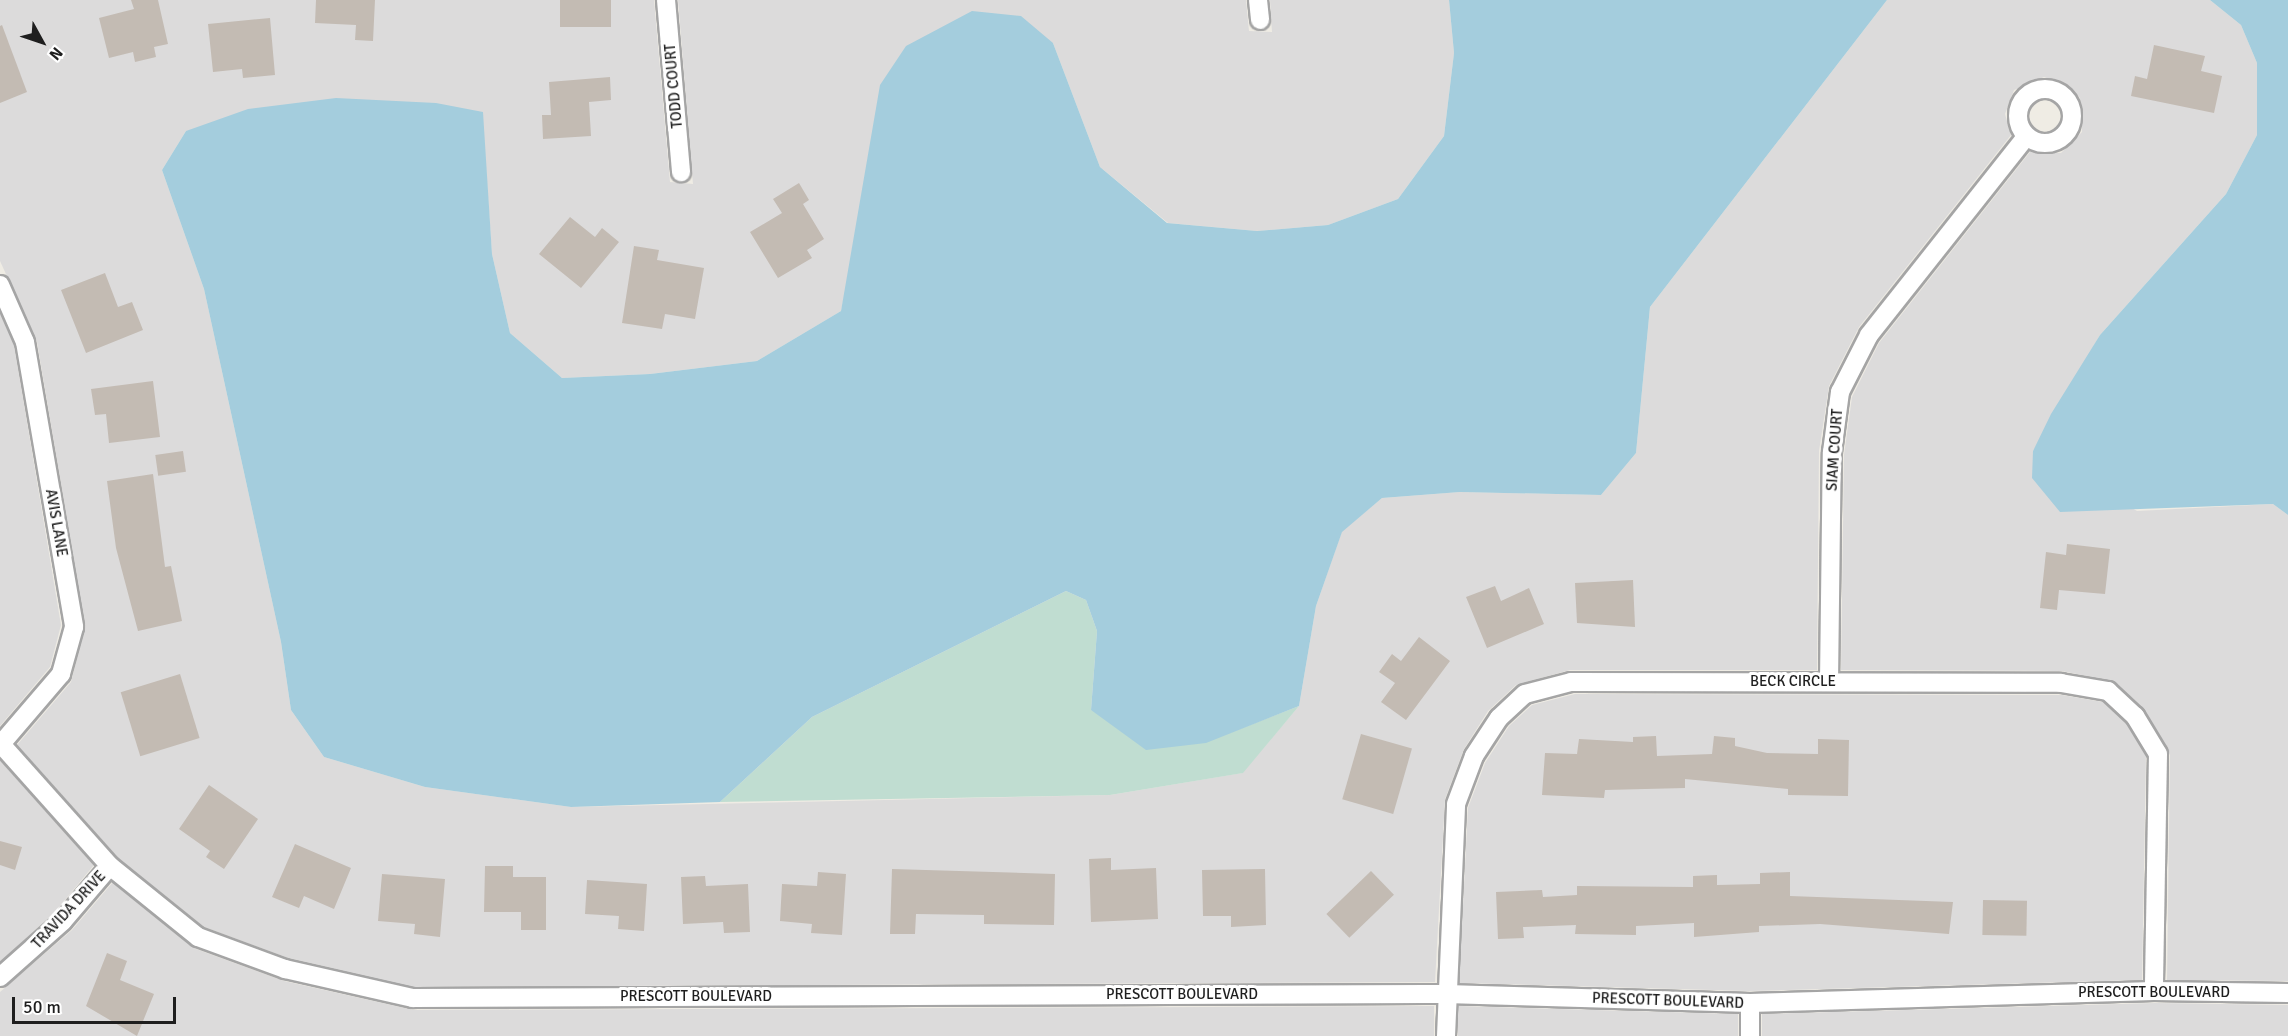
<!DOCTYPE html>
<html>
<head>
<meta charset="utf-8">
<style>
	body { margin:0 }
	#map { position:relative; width:2288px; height:1036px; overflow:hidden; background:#efece4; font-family:Signika,sans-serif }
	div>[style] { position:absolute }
	.residential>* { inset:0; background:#dcdbdb }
	.wetland>* { inset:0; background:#c0ddd1 }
	.water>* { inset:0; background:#a4cddd }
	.building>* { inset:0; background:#c3bbb3; transform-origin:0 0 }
	.roads { filter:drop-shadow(2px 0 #a5a5a5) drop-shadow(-2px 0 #a5a5a5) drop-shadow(0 2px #a5a5a5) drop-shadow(0 -2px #a5a5a5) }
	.minor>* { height:18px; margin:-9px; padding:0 9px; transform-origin:9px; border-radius:9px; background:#fff }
	.minor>.ring { margin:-9px; padding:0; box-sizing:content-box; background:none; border:18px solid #fff; border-radius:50% }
	span { translate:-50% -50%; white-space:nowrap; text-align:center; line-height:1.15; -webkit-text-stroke:6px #fff; paint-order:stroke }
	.street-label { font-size:15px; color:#1e1e1e }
	.north { position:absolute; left:12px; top:12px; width:60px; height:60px; -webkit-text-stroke:4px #fff; paint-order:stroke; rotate:130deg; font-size:16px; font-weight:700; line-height:24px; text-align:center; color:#1e1e1e }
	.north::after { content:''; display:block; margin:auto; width:21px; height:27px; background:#1e1e1e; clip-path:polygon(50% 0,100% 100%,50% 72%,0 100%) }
	.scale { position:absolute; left:12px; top:997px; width:164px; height:27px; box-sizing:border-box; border:3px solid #1e1e1e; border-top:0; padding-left:8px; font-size:18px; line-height:21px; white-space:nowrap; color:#1e1e1e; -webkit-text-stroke:4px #fff; paint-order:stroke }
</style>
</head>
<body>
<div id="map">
	<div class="residential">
		<i style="clip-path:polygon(0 0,654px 0,670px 182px,693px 184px,678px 0,1246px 0,1249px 31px,1272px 32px,1270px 0,1449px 0,1454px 53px,1444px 136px,1398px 199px,1328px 225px,1257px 231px,1168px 223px,1100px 167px,1053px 43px,862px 214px,841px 311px,757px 361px,650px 374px,562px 378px,510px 333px,492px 254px,482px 112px,186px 131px,162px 170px,204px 289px,281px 642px,291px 710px,324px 757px,425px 787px,571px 807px,1110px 795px,1242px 773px,1299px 706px,1316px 606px,1342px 531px,1382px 498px,1460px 492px,1601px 495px,1636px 453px,1650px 307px,1887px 0,2210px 0,2241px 25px,2257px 63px,2257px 135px,2226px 194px,2100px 335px,2033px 451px,2137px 511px,2273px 504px,2288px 515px,2288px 981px,2167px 980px,2170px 755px,2143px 708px,2115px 682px,2062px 671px,1841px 670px,1844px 455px,1852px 397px,1879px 343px,2030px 152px,2061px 153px,2082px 132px,2080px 98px,2069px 86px,2044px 77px,2014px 90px,2005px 114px,2011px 135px,1859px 327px,1829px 386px,1819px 451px,1817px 670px,1570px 670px,1516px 685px,1488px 711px,1464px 749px,1445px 799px,1435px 982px,413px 987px,288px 958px,204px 927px,118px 858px,17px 745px,71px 682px,85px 626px,37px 342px,0 261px)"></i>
		<i style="clip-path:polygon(0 313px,14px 344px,61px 625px,50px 667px,0 726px)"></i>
		<i style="clip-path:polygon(1575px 694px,2062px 695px,2103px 702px,2126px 722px,2146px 755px,2142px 980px,1749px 991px,1459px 983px,1468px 808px,1485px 763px,1509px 726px,1532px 705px)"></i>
		<i style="clip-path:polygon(0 760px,94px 865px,54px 913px,0 962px)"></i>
		<i style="clip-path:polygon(113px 882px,196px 949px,284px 981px,414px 1010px,1434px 1006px,1434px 1036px,0 1036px,0 992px,72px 930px)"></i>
		<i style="clip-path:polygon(2155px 1003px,2288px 1005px,2288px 1036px,1762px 1036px,1762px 1014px)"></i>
		<i style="clip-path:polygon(1458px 1006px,1738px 1014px,1738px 1036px,1458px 1036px)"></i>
	</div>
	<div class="wetland">
		<i style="clip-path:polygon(1066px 591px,1086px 600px,1097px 631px,1091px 710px,1206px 742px,1299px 706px,1243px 773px,1110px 795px,720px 802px,812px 717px)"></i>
	</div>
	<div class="water">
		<i style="clip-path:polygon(1449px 0,1887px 0,1650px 307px,1636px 453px,1601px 495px,1460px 492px,1382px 498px,1342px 532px,1316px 606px,1299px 706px,1206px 743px,1146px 750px,1091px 710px,1097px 631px,1086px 600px,1066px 591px,812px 717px,720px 802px,571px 807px,425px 787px,324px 757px,291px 710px,281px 642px,204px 289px,162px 170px,186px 131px,248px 109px,336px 98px,436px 103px,483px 112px,492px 254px,510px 333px,562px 378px,650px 374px,757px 361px,841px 311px,880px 85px,906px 46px,972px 11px,1021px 16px,1053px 43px,1100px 167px,1167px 223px,1257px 231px,1328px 225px,1398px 199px,1444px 136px,1454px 53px)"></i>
		<i style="clip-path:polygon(2210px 0,2288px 0,2288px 515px,2273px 504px,2060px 512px,2032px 478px,2033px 451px,2051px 414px,2100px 335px,2226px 194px,2257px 135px,2257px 63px,2241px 25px)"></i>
	</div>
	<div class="building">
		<i style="clip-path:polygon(131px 0,158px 0,168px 44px,154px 47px,156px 57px,135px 62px,133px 52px,109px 58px,99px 18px,134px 9px)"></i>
		<i style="clip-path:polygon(316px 0,375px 0,373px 41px,355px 40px,356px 25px,315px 23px)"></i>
		<i style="left:560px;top:0;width:51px;height:27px"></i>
		<i style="clip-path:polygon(270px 18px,275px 75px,243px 78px,242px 69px,213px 72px,208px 24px)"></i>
		<i style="clip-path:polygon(2px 25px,27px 92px,0 103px,0 26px)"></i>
		<i style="clip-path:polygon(2154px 45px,2205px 56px,2201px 71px,2222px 76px,2214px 113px,2131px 96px,2135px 76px,2147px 79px)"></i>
		<i style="clip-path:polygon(610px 77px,611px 100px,589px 102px,591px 136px,543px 139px,542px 115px,551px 115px,549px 82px)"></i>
		<i style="clip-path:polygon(799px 183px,809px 200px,803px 204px,824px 239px,807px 250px,812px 258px,778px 278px,750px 232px,782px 213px,773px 199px)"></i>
		<i style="clip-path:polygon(570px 217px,595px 237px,602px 228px,619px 242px,581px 288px,539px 254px)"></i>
		<i style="clip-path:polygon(634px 246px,659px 250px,657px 260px,704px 268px,695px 319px,665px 314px,662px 329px,622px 323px)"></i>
		<i style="clip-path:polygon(105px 273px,118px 307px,132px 302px,143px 330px,86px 353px,61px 290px)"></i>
		<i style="clip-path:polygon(153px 381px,160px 437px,109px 443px,106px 414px,95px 415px,91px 389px)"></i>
		<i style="left:183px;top:451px;width:21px;height:28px;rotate:82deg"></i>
		<i style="clip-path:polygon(153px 474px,165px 567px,171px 566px,182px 621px,138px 631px,116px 548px,107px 481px)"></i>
		<i style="clip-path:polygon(2067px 544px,2110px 549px,2105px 594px,2059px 590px,2057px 610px,2040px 608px,2046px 552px,2066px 555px)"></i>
		<i style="clip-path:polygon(1633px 580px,1635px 627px,1577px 623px,1575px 583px)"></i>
		<i style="clip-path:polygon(1495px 586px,1501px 601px,1529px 588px,1544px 624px,1487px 648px,1466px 597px)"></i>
		<i style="clip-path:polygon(1419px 637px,1450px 661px,1406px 720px,1381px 702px,1395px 683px,1379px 672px,1392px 654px,1401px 661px)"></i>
		<i style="left:180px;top:674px;width:67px;height:62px;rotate:73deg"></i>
		<i style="left:1361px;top:734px;width:53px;height:68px;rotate:16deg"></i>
		<i style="clip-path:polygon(1656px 736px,1657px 756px,1712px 754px,1714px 736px,1735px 738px,1735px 746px,1767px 753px,1818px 754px,1818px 739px,1849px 740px,1848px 796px,1788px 795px,1788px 789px,1685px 779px,1685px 788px,1605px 790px,1604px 798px,1542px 795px,1545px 753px,1577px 754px,1579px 739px,1633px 742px,1633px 737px)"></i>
		<i style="clip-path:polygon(209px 785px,258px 819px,224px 869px,206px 857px,210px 851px,179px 829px)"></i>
		<i style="clip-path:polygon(0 841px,22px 847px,15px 870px,0 865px)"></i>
		<i style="clip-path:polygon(295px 844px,351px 868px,334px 909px,304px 896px,299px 908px,272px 897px)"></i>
		<i style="clip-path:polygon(1111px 858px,1111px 870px,1156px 868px,1158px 919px,1091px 922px,1089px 859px)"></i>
		<i style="clip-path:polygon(485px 866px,513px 866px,513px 877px,546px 877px,546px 930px,521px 930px,521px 912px,484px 912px)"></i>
		<i style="clip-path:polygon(892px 869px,1055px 874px,1054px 925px,984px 924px,984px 915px,916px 914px,915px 934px,890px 934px)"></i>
		<i style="clip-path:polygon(1265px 869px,1266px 925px,1231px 927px,1231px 916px,1203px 916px,1202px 870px)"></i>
		<i style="left:1371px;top:871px;width:33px;height:62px;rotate:46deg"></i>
		<i style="clip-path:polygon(818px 872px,846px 874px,842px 935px,811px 933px,812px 924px,780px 921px,782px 884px,817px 886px)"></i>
		<i style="clip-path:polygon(1790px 872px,1790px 896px,1953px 902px,1949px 934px,1820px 924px,1759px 926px,1759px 932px,1694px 937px,1694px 923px,1636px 926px,1636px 935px,1575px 934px,1576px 925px,1523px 927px,1524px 938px,1498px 939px,1496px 892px,1542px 890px,1543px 897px,1577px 895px,1577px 886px,1693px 887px,1693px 876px,1717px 875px,1717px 885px,1760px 884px,1760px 873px)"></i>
		<i style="clip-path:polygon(382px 874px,445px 879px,440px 937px,414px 934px,415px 924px,378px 921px)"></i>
		<i style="clip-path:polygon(705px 876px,706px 886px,748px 884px,750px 932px,724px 933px,723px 922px,683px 924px,681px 877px)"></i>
		<i style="clip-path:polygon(587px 880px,647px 884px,644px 931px,618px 929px,619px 916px,585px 914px)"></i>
		<i style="left:1983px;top:900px;width:44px;height:35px;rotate:1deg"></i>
		<i style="clip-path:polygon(107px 953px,127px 961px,120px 980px,154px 994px,137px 1036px,86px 1006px)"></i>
	</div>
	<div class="roads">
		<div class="minor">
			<i style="left:666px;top:0;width:173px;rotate:85deg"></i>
			<i style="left:1258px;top:0;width:20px;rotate:84deg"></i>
			<i class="ring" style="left:2018px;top:89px;width:36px;height:36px"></i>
			<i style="left:0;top:285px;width:62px;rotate:66.3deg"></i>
			<i style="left:25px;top:342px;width:289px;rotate:80.2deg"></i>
			<i style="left:74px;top:627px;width:49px;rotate:105.5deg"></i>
			<i style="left:61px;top:674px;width:92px;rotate:130.6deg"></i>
			<i style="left:1829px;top:682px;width:230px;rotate:-89.3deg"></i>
			<i style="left:1832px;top:452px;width:61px;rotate:-82.4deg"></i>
			<i style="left:1840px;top:392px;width:64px;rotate:-63deg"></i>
			<i style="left:1869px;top:335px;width:253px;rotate:-51.6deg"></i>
			<i style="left:0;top:743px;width:165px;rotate:48.2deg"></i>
			<i style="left:110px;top:866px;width:113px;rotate:38.9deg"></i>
			<i style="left:198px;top:937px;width:93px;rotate:20.2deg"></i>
			<i style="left:285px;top:969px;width:131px;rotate:12.8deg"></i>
			<i style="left:413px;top:998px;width:1033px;rotate:-0.22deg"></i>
			<i style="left:1446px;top:994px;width:304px;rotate:1.7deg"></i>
			<i style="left:1750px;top:1003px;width:404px;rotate:-1.7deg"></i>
			<i style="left:2154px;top:991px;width:134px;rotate:0.9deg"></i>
			<i style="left:0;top:977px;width:84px;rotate:-41.6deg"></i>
			<i style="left:63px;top:921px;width:72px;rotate:-49.5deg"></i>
			<i style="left:1750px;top:1003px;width:33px;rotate:90deg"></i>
			<i style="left:1446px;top:1036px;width:232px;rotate:-87.5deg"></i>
			<i style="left:1456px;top:804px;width:51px;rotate:-69.4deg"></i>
			<i style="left:1474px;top:756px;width:45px;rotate:-56.7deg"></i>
			<i style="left:1499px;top:718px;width:35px;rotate:-43deg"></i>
			<i style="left:1525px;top:694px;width:48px;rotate:-14.6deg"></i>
			<i style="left:1571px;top:682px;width:490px;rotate:0.1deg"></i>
			<i style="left:2061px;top:683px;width:48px;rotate:9.7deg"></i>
			<i style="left:2108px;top:691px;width:37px;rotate:43deg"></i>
			<i style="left:2135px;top:716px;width:44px;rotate:58.8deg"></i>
			<i style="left:2158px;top:754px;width:237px;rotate:91deg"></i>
		</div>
	</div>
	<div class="street-label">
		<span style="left:674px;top:86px;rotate:-95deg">TODD COURT</span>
		<span style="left:1835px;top:450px;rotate:-86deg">SIAM COURT</span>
		<span style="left:56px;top:523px;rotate:80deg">AVIS LANE</span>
		<span style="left:1793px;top:682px">BECK CIRCLE</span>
		<span style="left:69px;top:910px;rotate:-47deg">TRAVIDA DRIVE</span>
		<span style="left:2154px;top:993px">PRESCOTT BOULEVARD</span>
		<span style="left:1182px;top:995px">PRESCOTT BOULEVARD</span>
		<span style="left:696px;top:997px">PRESCOTT BOULEVARD</span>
		<span style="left:1668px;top:1001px;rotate:2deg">PRESCOTT BOULEVARD</span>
	</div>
	<div class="north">N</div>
	<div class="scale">50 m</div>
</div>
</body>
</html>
